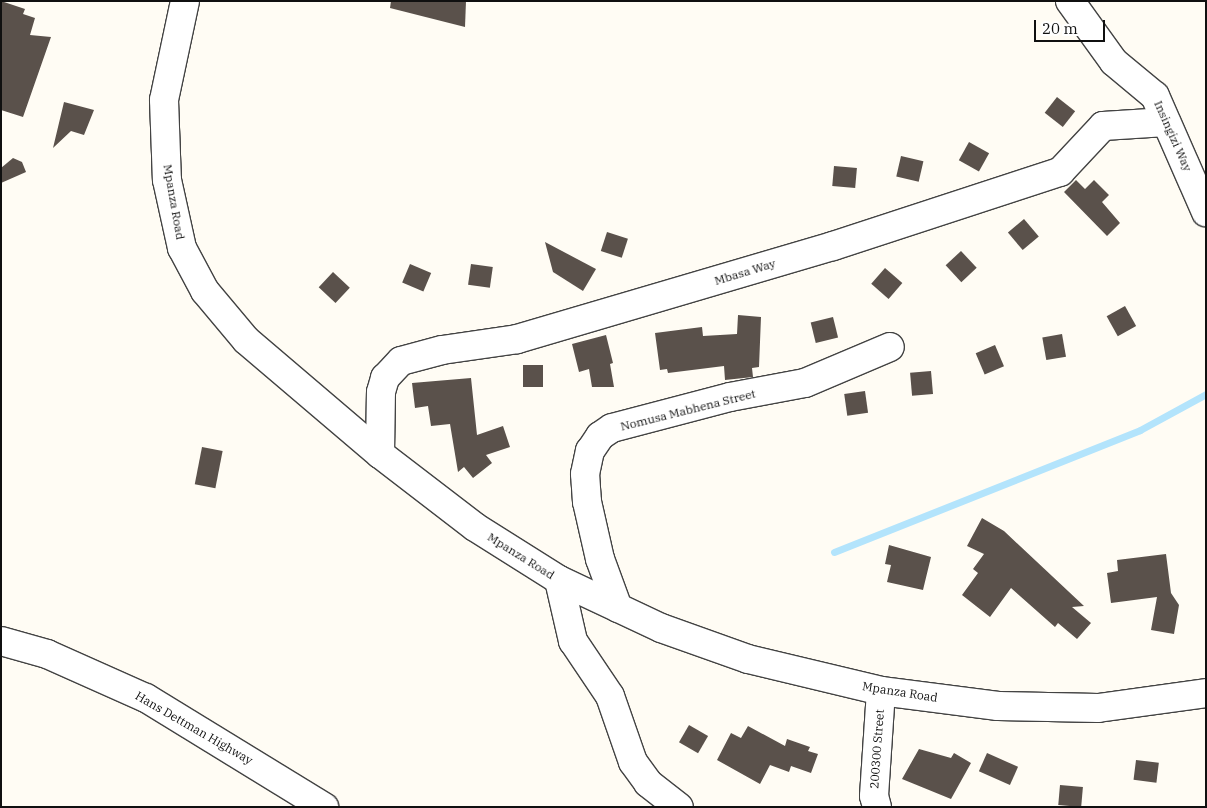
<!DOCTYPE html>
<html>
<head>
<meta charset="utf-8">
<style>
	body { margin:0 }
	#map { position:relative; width:1207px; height:808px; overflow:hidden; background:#fffcf4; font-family:"IBM Plex Serif",serif }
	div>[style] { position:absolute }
	.stream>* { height:7px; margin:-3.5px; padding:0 3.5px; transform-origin:3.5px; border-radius:3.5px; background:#b3e4fc }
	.building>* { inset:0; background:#5a514b; transform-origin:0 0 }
	.roads { filter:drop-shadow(1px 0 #434343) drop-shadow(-1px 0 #434343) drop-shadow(0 1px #434343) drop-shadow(0 -1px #434343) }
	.minor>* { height:28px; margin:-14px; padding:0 14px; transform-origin:14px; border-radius:14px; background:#fff }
	.tertiary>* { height:28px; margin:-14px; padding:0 14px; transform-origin:14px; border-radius:14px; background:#fff }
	span { translate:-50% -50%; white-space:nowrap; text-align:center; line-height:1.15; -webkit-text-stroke:5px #fff; paint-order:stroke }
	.street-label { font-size:12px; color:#101010 }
	.frame { position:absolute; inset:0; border:2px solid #101010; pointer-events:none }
	.scale { position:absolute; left:1034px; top:20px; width:71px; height:22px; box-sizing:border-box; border:2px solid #101010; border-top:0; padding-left:6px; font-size:15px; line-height:18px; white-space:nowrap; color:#101010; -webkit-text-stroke:4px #fff; paint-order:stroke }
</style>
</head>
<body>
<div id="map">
	<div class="stream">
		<i style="left:834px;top:552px;width:329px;rotate:-21.7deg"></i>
		<i style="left:1140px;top:430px;width:75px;rotate:-28.6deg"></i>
	</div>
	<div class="building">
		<i style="clip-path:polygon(1px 1px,25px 9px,23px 14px,35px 18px,30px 35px,51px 37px,23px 117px,1px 110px)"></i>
		<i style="clip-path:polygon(391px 1px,466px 1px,465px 27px,390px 8px)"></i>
		<i style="left:1057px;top:97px;width:23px;height:20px;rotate:38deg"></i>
		<i style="clip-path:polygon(64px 102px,94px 110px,84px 135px,71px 131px,53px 148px)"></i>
		<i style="left:969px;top:142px;width:23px;height:21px;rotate:29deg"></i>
		<i style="left:901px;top:156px;width:23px;height:21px;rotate:13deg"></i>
		<i style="clip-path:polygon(13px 158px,22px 162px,26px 172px,1px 183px,1px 168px)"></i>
		<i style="left:834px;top:166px;width:23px;height:20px;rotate:5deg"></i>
		<i style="clip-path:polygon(1076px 180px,1085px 189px,1094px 180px,1109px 195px,1102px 202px,1120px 223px,1107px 236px,1064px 192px)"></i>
		<i style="left:1024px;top:219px;width:23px;height:21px;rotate:50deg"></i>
		<i style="left:607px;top:232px;width:22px;height:20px;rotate:18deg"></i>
		<i style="clip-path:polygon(545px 242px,596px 269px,583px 291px,553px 272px)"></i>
		<i style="left:961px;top:251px;width:23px;height:21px;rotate:47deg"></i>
		<i style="left:410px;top:264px;width:23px;height:20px;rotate:23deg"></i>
		<i style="left:471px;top:264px;width:22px;height:21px;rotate:8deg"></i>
		<i style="left:885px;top:268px;width:23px;height:21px;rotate:41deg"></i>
		<i style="left:333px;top:272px;width:23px;height:21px;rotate:43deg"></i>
		<i style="left:1125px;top:306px;width:23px;height:21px;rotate:61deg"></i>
		<i style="clip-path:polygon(738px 315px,761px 317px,759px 367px,752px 368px,753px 377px,725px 380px,724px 366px,668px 373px,667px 369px,660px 370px,655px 333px,702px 327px,703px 336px,737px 334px)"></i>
		<i style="left:833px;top:317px;width:21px;height:23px;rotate:76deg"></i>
		<i style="left:1062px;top:334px;width:23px;height:20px;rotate:80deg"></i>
		<i style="clip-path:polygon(606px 335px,613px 363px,610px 364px,614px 387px,592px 387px,589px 369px,579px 372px,572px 344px)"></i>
		<i style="left:995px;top:345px;width:23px;height:21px;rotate:67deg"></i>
		<i style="left:523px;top:365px;width:20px;height:22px"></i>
		<i style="left:931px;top:371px;width:23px;height:21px;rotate:85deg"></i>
		<i style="clip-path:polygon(471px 378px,477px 435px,503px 426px,510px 447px,486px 455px,492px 463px,473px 478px,464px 467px,458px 472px,450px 424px,431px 426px,428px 406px,415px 408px,412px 383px)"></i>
		<i style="left:865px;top:391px;width:22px;height:21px;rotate:82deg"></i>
		<i style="left:202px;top:447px;width:21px;height:38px;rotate:11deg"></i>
		<i style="clip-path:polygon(982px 518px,1004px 531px,1084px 606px,1072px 607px,1091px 623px,1077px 639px,1058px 623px,1055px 627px,1011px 588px,990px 617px,962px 595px,978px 573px,973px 569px,984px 554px,967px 546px)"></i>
		<i style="clip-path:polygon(889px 545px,931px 557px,923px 590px,887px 582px,891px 565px,885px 564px)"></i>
		<i style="clip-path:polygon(1166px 554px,1171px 593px,1179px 605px,1174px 634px,1151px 630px,1157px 597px,1111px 603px,1107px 573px,1118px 571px,1117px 560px)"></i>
		<i style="left:689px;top:725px;width:22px;height:20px;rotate:30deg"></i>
		<i style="clip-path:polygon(748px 726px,785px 746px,787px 739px,810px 747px,808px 751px,818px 754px,811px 773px,791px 766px,789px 772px,770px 765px,760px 784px,717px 760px,731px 733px,741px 738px)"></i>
		<i style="clip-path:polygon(919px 749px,951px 758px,954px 753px,971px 763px,951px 799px,902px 779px)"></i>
		<i style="left:987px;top:753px;width:34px;height:20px;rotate:24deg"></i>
		<i style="left:1136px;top:760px;width:23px;height:20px;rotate:7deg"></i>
		<i style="left:1060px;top:785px;width:23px;height:20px;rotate:5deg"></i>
	</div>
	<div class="roads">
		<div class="minor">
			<i style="left:185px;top:1px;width:101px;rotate:102deg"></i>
			<i style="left:164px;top:100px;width:80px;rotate:87.9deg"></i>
			<i style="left:167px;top:180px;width:70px;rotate:77.6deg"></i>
			<i style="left:182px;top:248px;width:49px;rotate:61.9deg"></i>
			<i style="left:205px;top:291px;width:64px;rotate:50.1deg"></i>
			<i style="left:246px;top:340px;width:176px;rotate:40.4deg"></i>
			<i style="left:380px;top:454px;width:120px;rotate:37.5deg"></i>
			<i style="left:475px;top:527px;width:99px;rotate:32.2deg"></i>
			<i style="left:559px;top:580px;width:113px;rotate:25.2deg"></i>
			<i style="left:661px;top:628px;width:92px;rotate:19.6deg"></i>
			<i style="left:748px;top:659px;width:137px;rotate:13.5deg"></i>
			<i style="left:881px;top:691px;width:118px;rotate:7.3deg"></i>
			<i style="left:998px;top:706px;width:100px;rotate:1.1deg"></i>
			<i style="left:1098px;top:708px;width:109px;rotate:-7.9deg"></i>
			<i style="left:1070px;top:1px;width:75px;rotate:54.2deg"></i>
			<i style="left:1114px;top:62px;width:53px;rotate:39.7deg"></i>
			<i style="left:1155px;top:96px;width:127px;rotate:66.3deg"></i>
			<i style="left:380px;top:454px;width:62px;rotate:-89.1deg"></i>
			<i style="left:381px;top:392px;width:15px;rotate:-74deg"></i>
			<i style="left:385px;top:378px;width:23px;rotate:-47deg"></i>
			<i style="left:401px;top:361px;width:42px;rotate:-15deg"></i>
			<i style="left:442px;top:350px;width:76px;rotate:-8.3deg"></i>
			<i style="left:517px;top:339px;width:329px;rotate:-16.4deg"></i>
			<i style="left:833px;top:246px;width:239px;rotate:-18.1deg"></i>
			<i style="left:1060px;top:172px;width:63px;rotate:-46.9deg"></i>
			<i style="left:1103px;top:126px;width:63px;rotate:-3.6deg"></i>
			<i style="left:559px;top:580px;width:63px;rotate:77.1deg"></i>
			<i style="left:573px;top:641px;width:66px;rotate:56.1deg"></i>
			<i style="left:610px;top:696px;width:70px;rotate:70.8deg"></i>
			<i style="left:633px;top:762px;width:26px;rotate:54deg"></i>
			<i style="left:648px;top:783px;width:39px;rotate:38deg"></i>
			<i style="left:618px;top:608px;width:52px;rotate:-110.2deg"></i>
			<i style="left:600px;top:559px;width:58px;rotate:-102.8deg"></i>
			<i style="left:587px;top:502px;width:28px;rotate:-94deg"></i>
			<i style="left:585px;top:474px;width:24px;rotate:-78deg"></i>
			<i style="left:590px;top:451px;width:18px;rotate:-56deg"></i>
			<i style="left:600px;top:436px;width:14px;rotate:-34deg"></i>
			<i style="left:612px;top:428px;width:122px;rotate:-14.7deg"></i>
			<i style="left:730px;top:397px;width:76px;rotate:-10.6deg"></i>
			<i style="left:805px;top:383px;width:92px;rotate:-23deg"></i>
			<i style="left:877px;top:807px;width:11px;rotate:-105deg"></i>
			<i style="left:874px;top:796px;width:105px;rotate:-86.2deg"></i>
		</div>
		<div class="tertiary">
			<i style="left:1px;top:641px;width:48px;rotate:15.8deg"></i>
			<i style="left:47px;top:654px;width:108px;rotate:24deg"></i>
			<i style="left:146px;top:698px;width:209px;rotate:31.5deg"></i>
		</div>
	</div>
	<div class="street-label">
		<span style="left:1173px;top:136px;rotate:66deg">Insingizi Way</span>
		<span style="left:174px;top:202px;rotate:80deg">Mpanza Road</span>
		<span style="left:745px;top:272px;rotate:-17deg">Mbasa Way</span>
		<span style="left:688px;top:410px;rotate:-14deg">Nomusa Mabhena Street</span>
		<span style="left:521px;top:556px;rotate:32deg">Mpanza Road</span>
		<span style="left:900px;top:692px;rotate:9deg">Mpanza Road</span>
		<span style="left:194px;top:728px;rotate:30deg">Hans Dettman Highway</span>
		<span style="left:877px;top:749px;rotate:-86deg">200300 Street</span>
	</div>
	<div class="frame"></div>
	<div class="scale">20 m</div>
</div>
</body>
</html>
